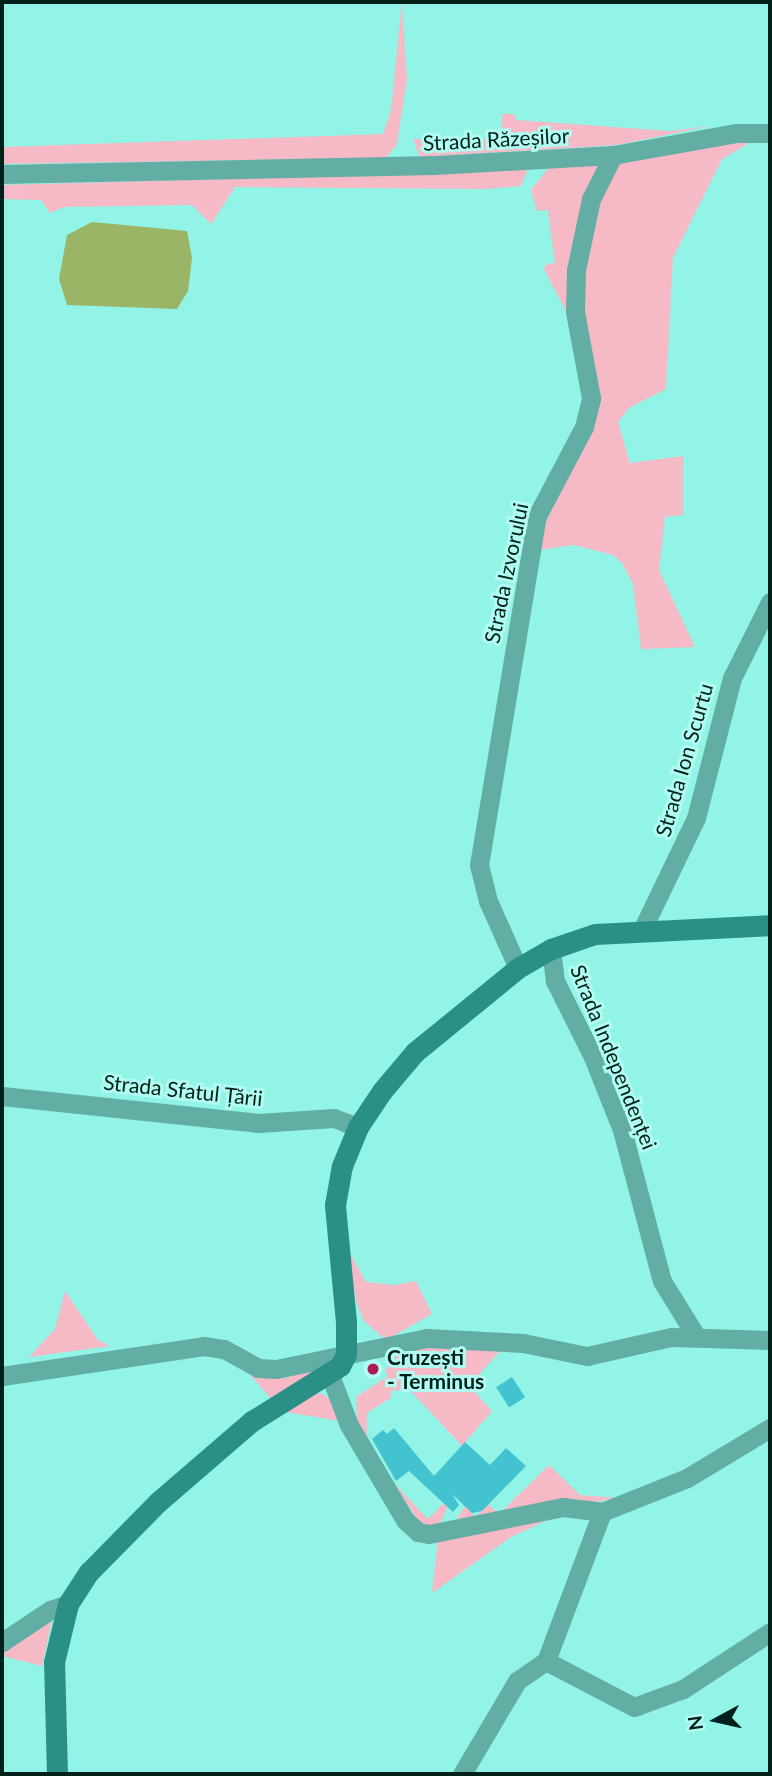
<!DOCTYPE html>
<html>
<head>
<meta charset="utf-8">
<style>
	body { margin:0 }
	#map { position:relative; width:772px; height:1776px; overflow:hidden; background:#91f4e7; font-family:Lato,sans-serif }
	div>[style] { position:absolute }
	.green>* { inset:0; background:#f6b9c6 }
	.water>* { inset:0; background:#99b565 }
	.building>* { inset:0; background:#43c3d0; transform-origin:0 0 }
	.street>* { height:19px; margin:-9.5px; padding:0 9.5px; transform-origin:9.5px; border-radius:9.5px; background:#62aea4 }
	.secondary>* { height:21px; margin:-10.5px; padding:0 10.5px; transform-origin:10.5px; border-radius:10.5px; background:#2a9086 }
	.dots>* { width:19px; height:19px; translate:-50% -50%; box-sizing:border-box; border:4px solid #b1fdf2; border-radius:50% }
	span { translate:-50% -50%; white-space:nowrap; text-align:center; line-height:1.15; -webkit-text-stroke:6px #b1fdf2; paint-order:stroke }
	.street-label { font-size:21px; color:#00201c }
	.poi-label { font-size:21px; color:#00201c; font-weight:700 }
	.left { translate:0 -50%; text-align:left }
	.frame { position:absolute; inset:0; border:4px solid #00201c; pointer-events:none }
	.north { position:absolute; left:681px; top:1685px; width:70px; height:70px; -webkit-text-stroke:5px #b1fdf2; paint-order:stroke; rotate:262deg; font-size:19px; font-weight:700; line-height:28px; text-align:center; color:#00201c }
	.north::after { content:''; display:block; margin:auto; width:24px; height:32px; background:#00201c; clip-path:polygon(50% 0,100% 100%,50% 72%,0 100%) }
</style>
</head>
<body>
<div id="map">
	<div class="green">
		<i style="clip-path:polygon(402px 2px,407px 79px,397px 144px,386px 158px,2px 164px,2px 147px,383px 134px,391px 110px)"></i>
		<i style="clip-path:polygon(502px 114px,514px 114px,516px 120px,669px 131px,710px 126px,617px 145px,420px 157px,413px 139px,490px 139px,501px 130px)"></i>
		<i style="clip-path:polygon(727px 141px,751px 142px,722px 159px,673px 258px,666px 389px,629px 408px,618px 422px,630px 463px,683px 456px,683px 515px,665px 517px,659px 570px,695px 647px,641px 649px,633px 584px,622px 563px,613px 555px,574px 545px,540px 550px,550px 501px,587px 433px,581px 273px,596px 201px,621px 160px)"></i>
		<i style="clip-path:polygon(603px 161px,571px 321px,544px 269px,547px 263px,555px 264px,548px 210px,537px 211px,531px 190px,551px 165px)"></i>
		<i style="clip-path:polygon(529px 166px,521px 186px,485px 189px,235px 187px,211px 224px,192px 205px,64px 207px,50px 213px,41px 200px,2px 199px,2px 185px,418px 174px)"></i>
		<i style="clip-path:polygon(350px 1253px,366px 1282px,394px 1285px,416px 1281px,432px 1314px,386px 1340px,364px 1321px,357px 1304px,347px 1257px)"></i>
		<i style="clip-path:polygon(65px 1291px,98px 1340px,110px 1346px,29px 1357px,55px 1329px)"></i>
		<i style="clip-path:polygon(404px 1344px,522px 1352px,499px 1352px,469px 1386px,492px 1411px,462px 1446px,406px 1386px,398px 1391px,395px 1389px,390px 1393px,392px 1397px,367px 1413px,367px 1447px,357px 1418px,356px 1397px,388px 1376px,385px 1371px)"></i>
		<i style="clip-path:polygon(316px 1366px,320px 1370px,271px 1399px,248px 1372px,286px 1378px)"></i>
		<i style="clip-path:polygon(321px 1393px,331px 1400px,340px 1421px,279px 1411px,301px 1397px)"></i>
		<i style="clip-path:polygon(549px 1465px,580px 1495px,618px 1498px,452px 1527px,465px 1506px,476px 1517px,488px 1504px,499px 1514px)"></i>
		<i style="clip-path:polygon(394px 1483px,428px 1519px,444px 1503px,447px 1508px,438px 1528px,420px 1524px)"></i>
		<i style="clip-path:polygon(558px 1515px,511px 1537px,432px 1593px,438px 1539px)"></i>
		<i style="clip-path:polygon(53px 1615px,42px 1666px,2px 1656px,2px 1651px)"></i>
	</div>
	<div class="water">
		<i style="clip-path:polygon(92px 222px,187px 231px,192px 258px,188px 291px,177px 309px,67px 305px,59px 279px,67px 235px)"></i>
	</div>
	<div class="building">
		<i style="left:512px;top:1377px;width:24px;height:19px;rotate:57deg"></i>
		<i style="clip-path:polygon(394px 1428px,434px 1476px,465px 1442px,490px 1465px,506px 1448px,526px 1466px,482px 1511px,472px 1513px,452px 1494px,459px 1505px,453px 1512px,409px 1471px,396px 1481px,372px 1439px,383px 1430px,387px 1434px)"></i>
	</div>
	<div class="street">
		<i style="left:2px;top:174px;width:433px;rotate:-1.2deg"></i>
		<i style="left:435px;top:165px;width:178px;rotate:-3.2deg"></i>
		<i style="left:613px;top:155px;width:126px;rotate:-10.1deg"></i>
		<i style="left:737px;top:133px;width:33px"></i>
		<i style="left:642px;top:930px;width:124px;rotate:-64.3deg"></i>
		<i style="left:696px;top:818px;width:145px;rotate:-75.6deg"></i>
		<i style="left:732px;top:678px;width:85px;rotate:-63.4deg"></i>
		<i style="left:551px;top:949px;width:32px;rotate:83deg"></i>
		<i style="left:555px;top:981px;width:85px;rotate:63.4deg"></i>
		<i style="left:593px;top:1057px;width:79px;rotate:68.3deg"></i>
		<i style="left:622px;top:1130px;width:156px;rotate:75.2deg"></i>
		<i style="left:662px;top:1281px;width:65px;rotate:58.3deg"></i>
		<i style="left:518px;top:968px;width:73px;rotate:-114.1deg"></i>
		<i style="left:488px;top:901px;width:37px;rotate:-104deg"></i>
		<i style="left:479px;top:865px;width:354px;rotate:-80.6deg"></i>
		<i style="left:537px;top:516px;width:101px;rotate:-62.2deg"></i>
		<i style="left:584px;top:427px;width:30px;rotate:-76deg"></i>
		<i style="left:591px;top:398px;width:87px;rotate:-100.5deg"></i>
		<i style="left:575px;top:312px;width:42px;rotate:-88.6deg"></i>
		<i style="left:576px;top:270px;width:73px;rotate:-78.1deg"></i>
		<i style="left:591px;top:199px;width:49px;rotate:-63.4deg"></i>
		<i style="left:2px;top:1096px;width:257px;rotate:6deg"></i>
		<i style="left:258px;top:1123px;width:76px;rotate:-3.8deg"></i>
		<i style="left:334px;top:1118px;width:26px;rotate:21deg"></i>
		<i style="left:330px;top:1375px;width:53px;rotate:69.2deg"></i>
		<i style="left:349px;top:1425px;width:110px;rotate:59.5deg"></i>
		<i style="left:405px;top:1520px;width:18px;rotate:43deg"></i>
		<i style="left:418px;top:1532px;width:11px;rotate:10deg"></i>
		<i style="left:429px;top:1534px;width:137px;rotate:-11.4deg"></i>
		<i style="left:563px;top:1507px;width:39px;rotate:7deg"></i>
		<i style="left:602px;top:1512px;width:92px;rotate:-21.8deg"></i>
		<i style="left:687px;top:1478px;width:97px;rotate:-31.1deg"></i>
		<i style="left:2px;top:1376px;width:204px;rotate:-8.4deg"></i>
		<i style="left:204px;top:1346px;width:20px;rotate:9deg"></i>
		<i style="left:224px;top:1349px;width:39px;rotate:29deg"></i>
		<i style="left:258px;top:1368px;width:18px;rotate:3deg"></i>
		<i style="left:276px;top:1369px;width:154px;rotate:-11.6deg"></i>
		<i style="left:427px;top:1338px;width:96px;rotate:3deg"></i>
		<i style="left:523px;top:1343px;width:65px;rotate:11.5deg"></i>
		<i style="left:587px;top:1356px;width:86px;rotate:-12.7deg"></i>
		<i style="left:671px;top:1337px;width:99px;rotate:1.7deg"></i>
		<i style="left:2px;top:1642px;width:58px;rotate:-33.7deg"></i>
		<i style="left:50px;top:1610px;width:19px;rotate:-18deg"></i>
		<i style="left:546px;top:1661px;width:99px;rotate:27.6deg"></i>
		<i style="left:634px;top:1707px;width:52px;rotate:-20.2deg"></i>
		<i style="left:683px;top:1689px;width:104px;rotate:-33.2deg"></i>
		<i style="left:462px;top:1774px;width:108px;rotate:-59.4deg"></i>
		<i style="left:517px;top:1681px;width:35px;rotate:-35deg"></i>
		<i style="left:546px;top:1661px;width:159px;rotate:-69.4deg"></i>
	</div>
	<div class="secondary">
		<i style="left:57px;top:1774px;width:112px;rotate:-91.5deg"></i>
		<i style="left:54px;top:1662px;width:60px;rotate:-76.4deg"></i>
		<i style="left:68px;top:1604px;width:38px;rotate:-57deg"></i>
		<i style="left:89px;top:1572px;width:98px;rotate:-45.4deg"></i>
		<i style="left:158px;top:1502px;width:124px;rotate:-40.8deg"></i>
		<i style="left:252px;top:1421px;width:104px;rotate:-32deg"></i>
		<i style="left:340px;top:1366px;width:13px;rotate:-63deg"></i>
		<i style="left:346px;top:1354px;width:32px;rotate:-90deg"></i>
		<i style="left:346px;top:1322px;width:118px;rotate:-95.4deg"></i>
		<i style="left:335px;top:1205px;width:40px;rotate:-80deg"></i>
		<i style="left:342px;top:1166px;width:42px;rotate:-67.7deg"></i>
		<i style="left:358px;top:1127px;width:43px;rotate:-56.3deg"></i>
		<i style="left:382px;top:1091px;width:51px;rotate:-49.8deg"></i>
		<i style="left:415px;top:1052px;width:133px;rotate:-39.2deg"></i>
		<i style="left:518px;top:968px;width:38px;rotate:-30deg"></i>
		<i style="left:551px;top:949px;width:46px;rotate:-18.8deg"></i>
		<i style="left:595px;top:934px;width:175px;rotate:-2.9deg"></i>
	</div>
	<div class="dots">
		<i style="left:373px;top:1369px;background:#ab1a52"></i>
	</div>
	<div class="street-label">
		<span style="left:496px;top:139px;rotate:-3deg">Strada Răzeșilor</span>
		<span style="left:506px;top:573px;rotate:-78deg">Strada Izvorului</span>
		<span style="left:684px;top:760px;rotate:-74deg">Strada Ion Scurtu</span>
		<span style="left:614px;top:1057px;rotate:68deg">Strada Independenței</span>
		<span style="left:183px;top:1090px;rotate:6deg">Strada Sfatul Țării</span>
	</div>
	<div class="poi-label">
		<span class="left" style="left:387px;top:1369px">Cruzești<br>- Terminus</span>
	</div>
	<div class="frame"></div>
	<div class="north">N</div>
</div>
</body>
</html>
